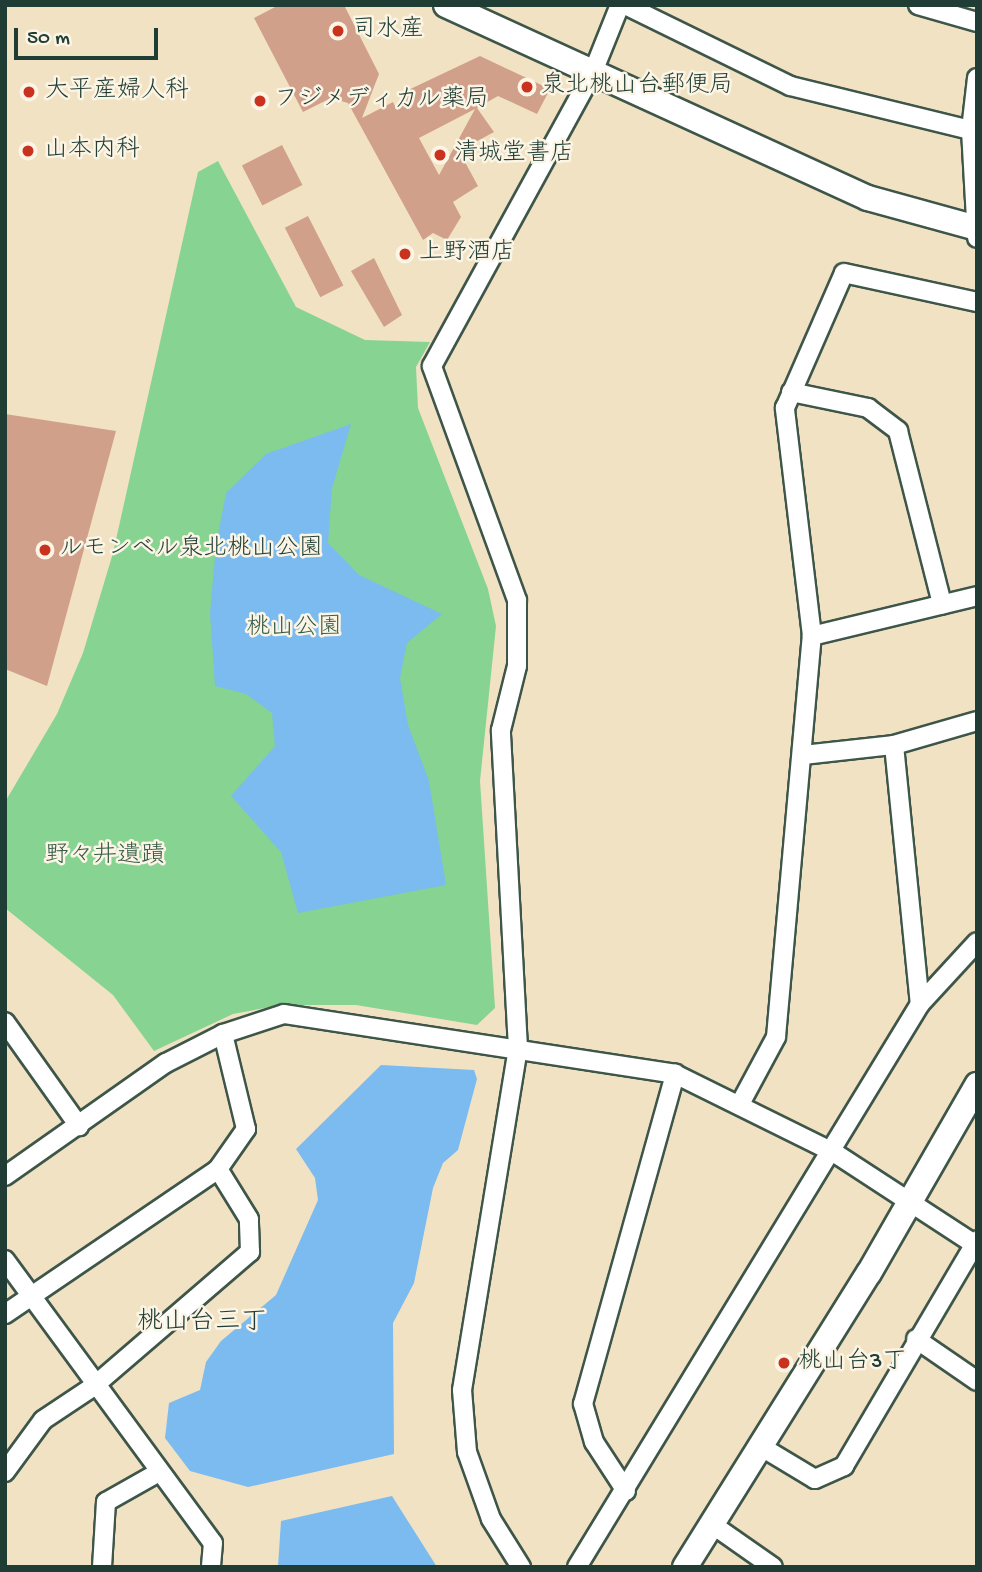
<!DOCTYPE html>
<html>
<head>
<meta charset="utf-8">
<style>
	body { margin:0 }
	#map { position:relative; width:982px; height:1572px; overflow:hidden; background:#f1e2c3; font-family:"Gochi Hand","Klee One",sans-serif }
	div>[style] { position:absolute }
	.green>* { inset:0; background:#86d392 }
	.water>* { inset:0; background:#7bbbef }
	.building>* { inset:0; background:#d1a08b; transform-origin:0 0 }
	.roads { filter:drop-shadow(2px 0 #3e5649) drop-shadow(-2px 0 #3e5649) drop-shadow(0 2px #3e5649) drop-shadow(0 -2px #3e5649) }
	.street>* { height:18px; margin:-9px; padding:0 9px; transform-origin:9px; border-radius:9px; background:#fff }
	.secondary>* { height:24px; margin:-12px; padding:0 12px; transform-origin:12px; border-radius:12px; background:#fff }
	.dots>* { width:19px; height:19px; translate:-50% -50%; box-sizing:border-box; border:4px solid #fcf5e5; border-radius:50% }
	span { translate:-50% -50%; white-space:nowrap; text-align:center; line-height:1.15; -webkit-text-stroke:5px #fcf5e5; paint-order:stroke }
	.poi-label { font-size:24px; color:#1f3d34 }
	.left { translate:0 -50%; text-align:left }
	.park-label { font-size:24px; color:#345b47 }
	.neighbourhood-label { font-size:26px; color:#1f3d34 }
	.frame { position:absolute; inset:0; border:7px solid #1f3d34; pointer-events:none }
	.scale { position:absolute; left:14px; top:28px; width:144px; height:32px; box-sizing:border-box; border:4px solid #1f3d34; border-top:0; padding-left:9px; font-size:21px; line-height:24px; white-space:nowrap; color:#1f3d34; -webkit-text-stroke:5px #fcf5e5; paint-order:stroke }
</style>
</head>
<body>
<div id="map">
	<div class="green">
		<i style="clip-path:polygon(218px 161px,296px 307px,365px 340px,430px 342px,416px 367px,418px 408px,488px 589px,496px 626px,480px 781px,495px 1008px,477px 1025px,356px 1005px,281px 1005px,233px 1014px,154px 1051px,113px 995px,5px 908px,5px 802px,57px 714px,83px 653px,113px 553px,198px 172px)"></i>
	</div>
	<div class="water">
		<i style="clip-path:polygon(351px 424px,332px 488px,328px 543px,359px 575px,442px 614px,407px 643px,400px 678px,408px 725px,429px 781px,446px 885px,298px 913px,281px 852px,231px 796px,275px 746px,272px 713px,246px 694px,215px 686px,210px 613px,216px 546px,226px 493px,266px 454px)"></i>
		<i style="clip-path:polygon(381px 1065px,474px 1070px,477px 1079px,458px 1150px,443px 1163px,433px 1188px,414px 1283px,393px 1323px,394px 1454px,248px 1487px,190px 1471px,165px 1438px,169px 1403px,200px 1390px,206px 1362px,221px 1341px,276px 1295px,318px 1200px,315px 1178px,296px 1149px)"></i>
		<i style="clip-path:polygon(392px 1496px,437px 1567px,278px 1567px,281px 1521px)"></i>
	</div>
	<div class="building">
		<i style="clip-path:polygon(evenodd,279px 5px,344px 5px,379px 74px,362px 118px,393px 102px,397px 110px,404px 92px,480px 56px,550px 89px,537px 114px,498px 96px,477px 108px,494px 132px,459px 151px,478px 186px,453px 202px,461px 217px,447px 240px,433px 233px,423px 240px,348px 103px,331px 98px,303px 112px,254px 18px,279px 5px,475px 109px,456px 144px,439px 175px,419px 138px,475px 109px)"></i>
		<i style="left:282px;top:145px;width:45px;height:45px;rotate:63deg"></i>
		<i style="left:308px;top:216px;width:78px;height:26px;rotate:63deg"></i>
		<i style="clip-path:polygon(374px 258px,402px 315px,384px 327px,351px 271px)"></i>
		<i style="clip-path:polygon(5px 414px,116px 431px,47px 686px,5px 669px)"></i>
	</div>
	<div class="roads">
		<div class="street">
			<i style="left:625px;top:5px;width:184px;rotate:26.1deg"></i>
			<i style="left:790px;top:86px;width:186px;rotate:13.7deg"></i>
			<i style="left:918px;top:5px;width:61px;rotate:16.1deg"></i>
			<i style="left:977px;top:78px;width:52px;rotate:96.6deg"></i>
			<i style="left:971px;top:130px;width:108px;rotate:86.8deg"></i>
			<i style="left:791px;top:392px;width:79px;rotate:11.7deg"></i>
			<i style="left:868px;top:408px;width:38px;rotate:37deg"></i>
			<i style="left:898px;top:431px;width:179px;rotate:75.7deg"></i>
			<i style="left:812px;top:636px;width:170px;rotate:-13.6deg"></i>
			<i style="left:894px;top:745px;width:260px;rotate:84.3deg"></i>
			<i style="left:803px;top:755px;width:92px;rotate:-6.3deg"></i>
			<i style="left:894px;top:745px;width:86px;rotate:-16.1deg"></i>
			<i style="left:5px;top:1022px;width:128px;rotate:54.6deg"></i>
			<i style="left:741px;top:1102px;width:74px;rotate:-61.7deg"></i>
			<i style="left:776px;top:1037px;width:403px;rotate:-84.9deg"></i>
			<i style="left:812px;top:636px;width:230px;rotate:-96.8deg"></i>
			<i style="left:785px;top:408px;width:147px;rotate:-66.4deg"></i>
			<i style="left:844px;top:273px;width:136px;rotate:12.3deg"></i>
			<i style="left:5px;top:1176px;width:197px;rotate:-35.1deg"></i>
			<i style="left:166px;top:1063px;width:64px;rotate:-27deg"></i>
			<i style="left:223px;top:1034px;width:64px;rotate:-18.2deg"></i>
			<i style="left:284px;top:1014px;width:396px;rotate:8.7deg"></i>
			<i style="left:675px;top:1074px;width:176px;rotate:26.3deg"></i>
			<i style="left:833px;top:1152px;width:168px;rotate:33.1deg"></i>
			<i style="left:5px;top:1260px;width:351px;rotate:53.7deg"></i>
			<i style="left:213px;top:1543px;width:24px;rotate:95deg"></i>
			<i style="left:5px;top:1314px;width:258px;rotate:-34.2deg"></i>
			<i style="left:218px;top:1169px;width:49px;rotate:-55deg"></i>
			<i style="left:246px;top:1129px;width:98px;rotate:-103.6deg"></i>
			<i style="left:916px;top:1339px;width:74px;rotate:34.5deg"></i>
			<i style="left:760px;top:1446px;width:64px;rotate:31deg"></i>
			<i style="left:815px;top:1479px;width:32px;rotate:-24deg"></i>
			<i style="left:844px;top:1466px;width:262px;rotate:-59.5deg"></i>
			<i style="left:5px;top:1472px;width:64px;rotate:-53.8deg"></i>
			<i style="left:43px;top:1420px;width:61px;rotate:-33.7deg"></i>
			<i style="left:94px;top:1386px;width:206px;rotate:-40.7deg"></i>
			<i style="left:250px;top:1252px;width:33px;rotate:-92deg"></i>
			<i style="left:249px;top:1219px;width:59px;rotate:-121.8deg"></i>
			<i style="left:626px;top:1491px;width:59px;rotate:-123.1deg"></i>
			<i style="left:594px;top:1442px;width:40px;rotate:-106deg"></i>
			<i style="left:583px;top:1404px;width:343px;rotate:-74.4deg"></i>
			<i style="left:713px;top:1525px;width:73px;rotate:35deg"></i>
			<i style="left:102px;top:1567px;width:65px;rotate:-86.5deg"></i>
			<i style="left:106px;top:1502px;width:61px;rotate:-29.5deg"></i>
			<i style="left:521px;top:1567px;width:57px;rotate:-122deg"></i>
			<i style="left:491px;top:1519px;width:71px;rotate:-109.7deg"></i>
			<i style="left:467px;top:1452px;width:62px;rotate:-94.6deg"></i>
			<i style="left:462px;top:1390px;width:347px;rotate:-80.7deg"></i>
			<i style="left:518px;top:1048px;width:318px;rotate:-93.1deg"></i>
			<i style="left:501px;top:730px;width:66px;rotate:-76deg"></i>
			<i style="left:517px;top:666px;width:66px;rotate:-90deg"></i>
			<i style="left:517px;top:600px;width:249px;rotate:-110deg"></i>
			<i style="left:432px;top:366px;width:335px;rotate:-61.3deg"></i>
			<i style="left:593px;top:72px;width:72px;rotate:-68.1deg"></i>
			<i style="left:577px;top:1567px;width:659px;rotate:-58.65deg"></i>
			<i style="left:920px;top:1004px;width:84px;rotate:-47.4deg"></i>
		</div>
		<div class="secondary">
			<i style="left:446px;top:5px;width:464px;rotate:24.6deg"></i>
			<i style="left:868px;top:198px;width:113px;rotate:15.4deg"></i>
			<i style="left:685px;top:1567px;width:347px;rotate:-58deg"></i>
			<i style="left:869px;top:1273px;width:217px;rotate:-60.1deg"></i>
		</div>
	</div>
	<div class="dots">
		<i style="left:338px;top:31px;background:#c8321e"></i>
		<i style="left:527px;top:87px;background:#c8321e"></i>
		<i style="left:29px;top:92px;background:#c8321e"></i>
		<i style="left:260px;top:101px;background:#c8321e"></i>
		<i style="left:28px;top:151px;background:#c8321e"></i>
		<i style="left:440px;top:155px;background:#c8321e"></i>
		<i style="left:405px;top:254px;background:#c8321e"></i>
		<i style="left:45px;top:550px;background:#c8321e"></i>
		<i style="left:784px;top:1363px;background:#c8321e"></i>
	</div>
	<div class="poi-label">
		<span class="left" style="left:352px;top:31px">司水産</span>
		<span class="left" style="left:541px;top:87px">泉北桃山台郵便局</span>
		<span class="left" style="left:45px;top:92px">大平産婦人科</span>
		<span class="left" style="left:274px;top:101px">フジメディカル薬局</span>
		<span class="left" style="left:44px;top:151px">山本内科</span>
		<span class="left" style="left:454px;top:155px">清城堂書店</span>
		<span class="left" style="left:419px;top:254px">上野酒店</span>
		<span class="left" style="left:59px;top:550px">ルモンベル泉北桃山公園</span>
		<span class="left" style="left:798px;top:1363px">桃山台3丁</span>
	</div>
	<div class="park-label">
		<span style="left:294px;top:629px">桃山公園</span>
		<span style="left:105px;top:857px">野々井遺蹟</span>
	</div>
	<div class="neighbourhood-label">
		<span style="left:202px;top:1324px">桃山台三丁</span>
	</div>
	<div class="frame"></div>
	<div class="scale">50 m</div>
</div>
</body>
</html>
